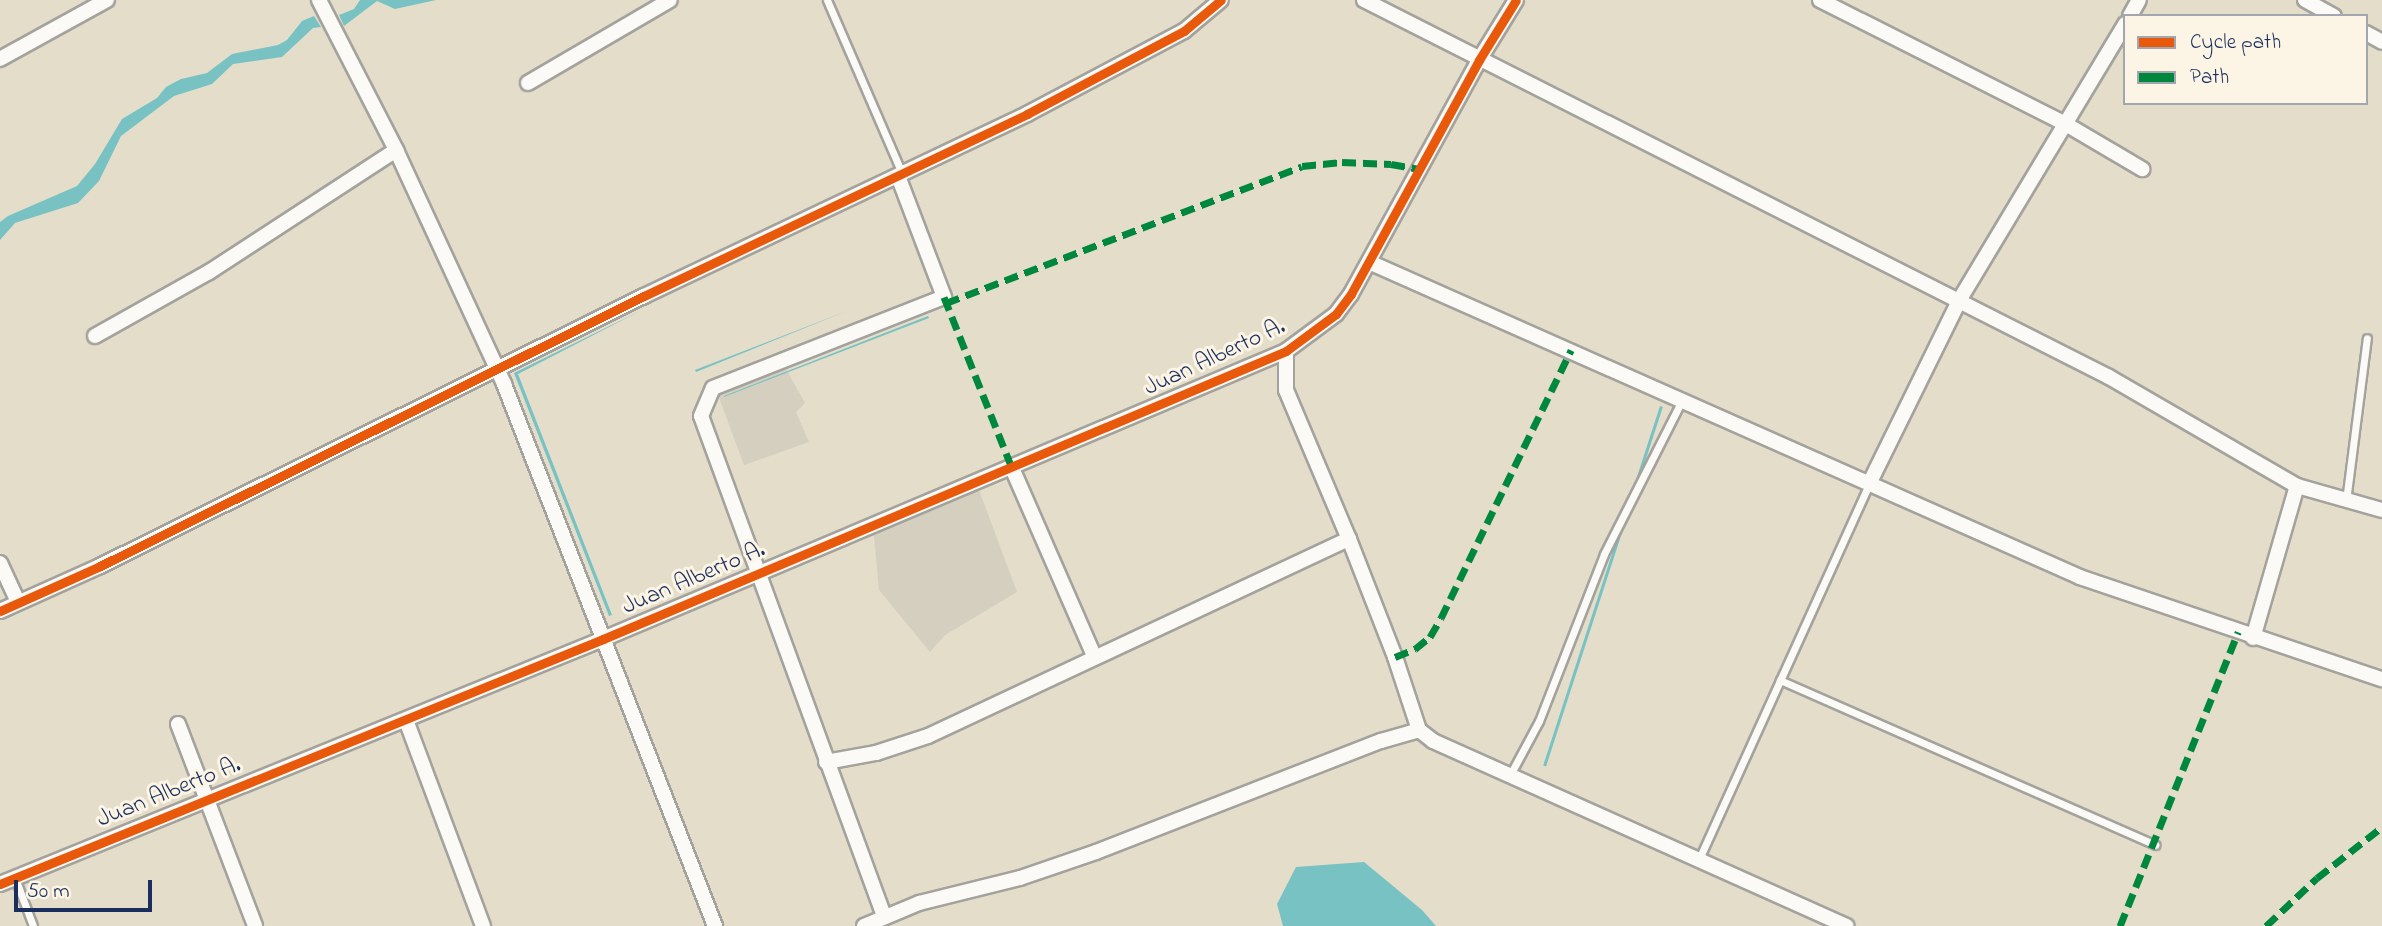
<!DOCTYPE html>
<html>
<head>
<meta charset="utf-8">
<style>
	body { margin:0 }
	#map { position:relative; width:2382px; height:926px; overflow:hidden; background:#e4ddca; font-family:"Indie Flower",sans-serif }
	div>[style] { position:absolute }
	.industrial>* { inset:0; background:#d5cfc0 }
	.water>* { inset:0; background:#78c2c3; transform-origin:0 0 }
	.roads { filter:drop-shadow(2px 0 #a3a29c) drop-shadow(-2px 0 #a3a29c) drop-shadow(0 2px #a3a29c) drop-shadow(0 -2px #a3a29c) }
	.service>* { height:7px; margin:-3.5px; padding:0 3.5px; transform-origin:3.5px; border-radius:3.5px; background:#fbfaf7 }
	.minor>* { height:14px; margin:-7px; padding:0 7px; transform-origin:7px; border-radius:7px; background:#fbfaf7 }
	.quiet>* { height:7px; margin-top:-3.5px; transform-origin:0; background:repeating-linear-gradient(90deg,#00873e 0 14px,transparent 0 21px) }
	.cycleway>* { height:9px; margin:-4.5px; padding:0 4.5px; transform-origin:4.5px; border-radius:4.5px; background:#e8590c }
	span { translate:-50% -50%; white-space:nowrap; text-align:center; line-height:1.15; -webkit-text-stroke:6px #fcf5e5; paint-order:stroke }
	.street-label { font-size:24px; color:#1b2f5e }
	.legend { position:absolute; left:2123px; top:14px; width:245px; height:91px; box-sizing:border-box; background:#fcf5e5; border:2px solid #a2a6af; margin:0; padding:9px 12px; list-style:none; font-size:21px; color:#1b2f5e }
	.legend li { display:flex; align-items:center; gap:14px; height:35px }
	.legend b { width:35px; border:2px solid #a2a6af }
	.scale { position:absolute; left:14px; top:880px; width:138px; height:32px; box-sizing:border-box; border:4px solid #1b2f5e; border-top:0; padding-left:9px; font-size:21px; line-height:24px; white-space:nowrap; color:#1b2f5e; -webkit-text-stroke:5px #fcf5e5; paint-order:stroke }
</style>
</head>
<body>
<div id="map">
	<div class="industrial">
		<i style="clip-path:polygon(786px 369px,805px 403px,796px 412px,809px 442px,744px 465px,718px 395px)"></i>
		<i style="clip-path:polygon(979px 490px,1017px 592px,945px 635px,930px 652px,879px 590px,873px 527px)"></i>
	</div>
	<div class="water">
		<i style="clip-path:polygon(360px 0,436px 0,395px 9px,377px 1px,344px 26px,339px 15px,354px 9px)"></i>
		<i style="clip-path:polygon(314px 16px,321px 27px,313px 28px,282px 57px,233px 64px,212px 84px,174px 96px,121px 136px,99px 181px,78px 203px,15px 223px,0 240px,0 222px,8px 216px,77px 186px,95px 164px,122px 119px,157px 98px,166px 87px,181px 79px,207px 73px,232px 54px,278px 45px,287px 40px,302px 21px)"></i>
		<i style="clip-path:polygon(640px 311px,518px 374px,612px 615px,609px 616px,514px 373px)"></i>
		<i style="clip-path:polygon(847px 311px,696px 372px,695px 370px)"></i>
		<i style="clip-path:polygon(928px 316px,929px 318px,724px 397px,724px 396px)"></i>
		<i style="left:1660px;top:406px;width:3px;height:378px;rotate:18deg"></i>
		<i style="clip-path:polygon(1364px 862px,1422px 910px,1436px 926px,1283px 926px,1277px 904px,1296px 867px)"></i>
	</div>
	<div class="roads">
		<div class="service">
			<i style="left:827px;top:0;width:189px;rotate:66.6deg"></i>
			<i style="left:2346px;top:501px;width:164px;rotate:-82.7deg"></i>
			<i style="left:1780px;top:680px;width:410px;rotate:23.7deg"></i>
			<i style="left:1510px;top:775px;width:61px;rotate:-61.8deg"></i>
			<i style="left:1539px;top:721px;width:179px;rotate:-68.7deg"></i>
			<i style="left:1604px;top:554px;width:173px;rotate:-63.1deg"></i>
			<i style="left:1699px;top:859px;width:414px;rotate:-65.6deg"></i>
			<i style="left:15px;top:878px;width:51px;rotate:69.4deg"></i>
		</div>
		<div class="minor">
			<i style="left:319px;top:0;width:169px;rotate:62.8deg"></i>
			<i style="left:396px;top:150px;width:258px;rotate:65.2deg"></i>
			<i style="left:504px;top:384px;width:582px;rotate:68.73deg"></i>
			<i style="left:1364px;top:0;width:835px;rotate:26.84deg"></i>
			<i style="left:2109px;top:377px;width:217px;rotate:30.1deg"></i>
			<i style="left:2297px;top:486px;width:88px;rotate:15.8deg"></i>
			<i style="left:1820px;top:0;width:273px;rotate:26.8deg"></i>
			<i style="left:2064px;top:123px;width:91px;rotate:30.5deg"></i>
			<i style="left:2305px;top:0;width:33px;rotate:29deg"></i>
			<i style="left:2130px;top:16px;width:18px;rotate:-61deg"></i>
			<i style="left:2366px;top:33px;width:18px;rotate:29deg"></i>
			<i style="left:0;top:59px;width:122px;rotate:-28.9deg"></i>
			<i style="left:528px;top:83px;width:164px;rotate:-30.3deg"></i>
			<i style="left:1369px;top:262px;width:778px;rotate:23.9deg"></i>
			<i style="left:2080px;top:577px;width:319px;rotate:18.7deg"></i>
			<i style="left:95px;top:336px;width:131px;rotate:-29.3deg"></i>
			<i style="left:209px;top:272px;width:223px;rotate:-33.1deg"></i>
			<i style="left:1286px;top:351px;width:39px;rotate:90deg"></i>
			<i style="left:1286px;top:390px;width:162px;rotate:67.1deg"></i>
			<i style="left:1349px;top:539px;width:127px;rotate:68.7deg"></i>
			<i style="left:1395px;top:657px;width:77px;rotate:71.8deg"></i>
			<i style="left:1419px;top:730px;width:18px;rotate:38deg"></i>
			<i style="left:1433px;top:741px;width:453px;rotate:24.1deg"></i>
			<i style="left:1012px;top:468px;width:205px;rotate:66.4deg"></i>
			<i style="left:1870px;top:482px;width:204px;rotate:-63.8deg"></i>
			<i style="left:1960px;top:299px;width:321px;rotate:-59deg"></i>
			<i style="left:0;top:563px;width:43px;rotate:65.2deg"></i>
			<i style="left:0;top:611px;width:110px;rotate:-24.2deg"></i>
			<i style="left:100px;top:566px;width:607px;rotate:-26.4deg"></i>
			<i style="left:644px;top:296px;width:424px;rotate:-25.4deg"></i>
			<i style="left:1027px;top:114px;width:178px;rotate:-27.9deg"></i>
			<i style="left:1184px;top:31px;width:48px;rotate:-40deg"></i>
			<i style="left:2253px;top:638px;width:158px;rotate:-73.9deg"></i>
			<i style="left:406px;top:720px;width:220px;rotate:69.5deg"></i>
			<i style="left:178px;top:724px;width:216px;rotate:69.1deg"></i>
			<i style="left:826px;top:762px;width:51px;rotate:-10.2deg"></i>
			<i style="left:876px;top:753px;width:55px;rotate:-18.1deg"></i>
			<i style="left:928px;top:736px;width:465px;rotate:-25.1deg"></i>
			<i style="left:0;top:884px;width:651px;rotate:-22.11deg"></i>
			<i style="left:603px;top:639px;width:741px;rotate:-22.86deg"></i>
			<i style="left:1286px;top:351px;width:62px;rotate:-36.5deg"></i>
			<i style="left:1336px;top:314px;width:25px;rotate:-53deg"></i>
			<i style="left:1351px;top:294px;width:267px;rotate:-61.3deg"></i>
			<i style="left:1479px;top:60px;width:70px;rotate:-58.3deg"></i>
			<i style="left:884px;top:916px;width:532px;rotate:-110.1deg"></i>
			<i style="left:701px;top:416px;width:30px;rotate:-67deg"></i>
			<i style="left:713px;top:388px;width:248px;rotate:-21.5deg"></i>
			<i style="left:944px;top:297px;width:129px;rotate:-110.8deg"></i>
			<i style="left:864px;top:926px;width:60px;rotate:-22.7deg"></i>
			<i style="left:919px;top:903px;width:104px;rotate:-13.9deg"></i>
			<i style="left:1020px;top:878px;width:80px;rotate:-18.9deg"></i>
			<i style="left:1096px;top:852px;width:306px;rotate:-21.3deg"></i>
			<i style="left:1381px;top:741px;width:40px;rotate:-16deg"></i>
		</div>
	</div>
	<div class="quiet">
		<i style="left:944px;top:297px;width:184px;rotate:68.3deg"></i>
		<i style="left:946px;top:303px;width:381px;rotate:-21deg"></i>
		<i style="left:1302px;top:166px;width:40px;rotate:-5.7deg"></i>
		<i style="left:1342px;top:162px;width:49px;rotate:2.3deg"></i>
		<i style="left:1391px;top:164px;width:29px;rotate:10deg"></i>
		<i style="left:1395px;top:657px;width:22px;rotate:-22deg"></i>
		<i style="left:1415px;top:649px;width:19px;rotate:-39deg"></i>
		<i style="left:1430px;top:637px;width:22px;rotate:-60deg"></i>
		<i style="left:1441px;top:618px;width:298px;rotate:-64.1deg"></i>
		<i style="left:2120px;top:926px;width:317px;rotate:-68.1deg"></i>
		<i style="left:2266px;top:926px;width:70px;rotate:-43.3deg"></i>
		<i style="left:2317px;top:878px;width:83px;rotate:-38.1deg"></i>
	</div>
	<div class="cycleway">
		<i style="left:0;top:611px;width:110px;rotate:-24.2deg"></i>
		<i style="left:100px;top:566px;width:607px;rotate:-26.4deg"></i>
		<i style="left:644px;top:296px;width:424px;rotate:-25.4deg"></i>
		<i style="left:1027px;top:114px;width:178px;rotate:-27.9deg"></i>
		<i style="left:1184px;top:31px;width:48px;rotate:-40deg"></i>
		<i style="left:0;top:884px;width:651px;rotate:-22.11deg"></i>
		<i style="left:603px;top:639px;width:741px;rotate:-22.86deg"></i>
		<i style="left:1286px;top:351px;width:62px;rotate:-36.5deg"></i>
		<i style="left:1336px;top:314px;width:25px;rotate:-53deg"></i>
		<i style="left:1351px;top:294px;width:267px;rotate:-61.3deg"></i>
		<i style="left:1479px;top:60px;width:70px;rotate:-58.3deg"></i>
	</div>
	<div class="street-label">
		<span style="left:1215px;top:358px;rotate:-25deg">Juan Alberto A.</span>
		<span style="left:694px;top:579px;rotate:-23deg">Juan Alberto A.</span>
		<span style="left:169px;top:793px;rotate:-22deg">Juan Alberto A.</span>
	</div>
	<ul class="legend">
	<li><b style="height:9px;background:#e8590c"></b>Cycle path</li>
	<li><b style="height:9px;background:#00873e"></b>Path</li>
	</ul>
	<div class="scale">50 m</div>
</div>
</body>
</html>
